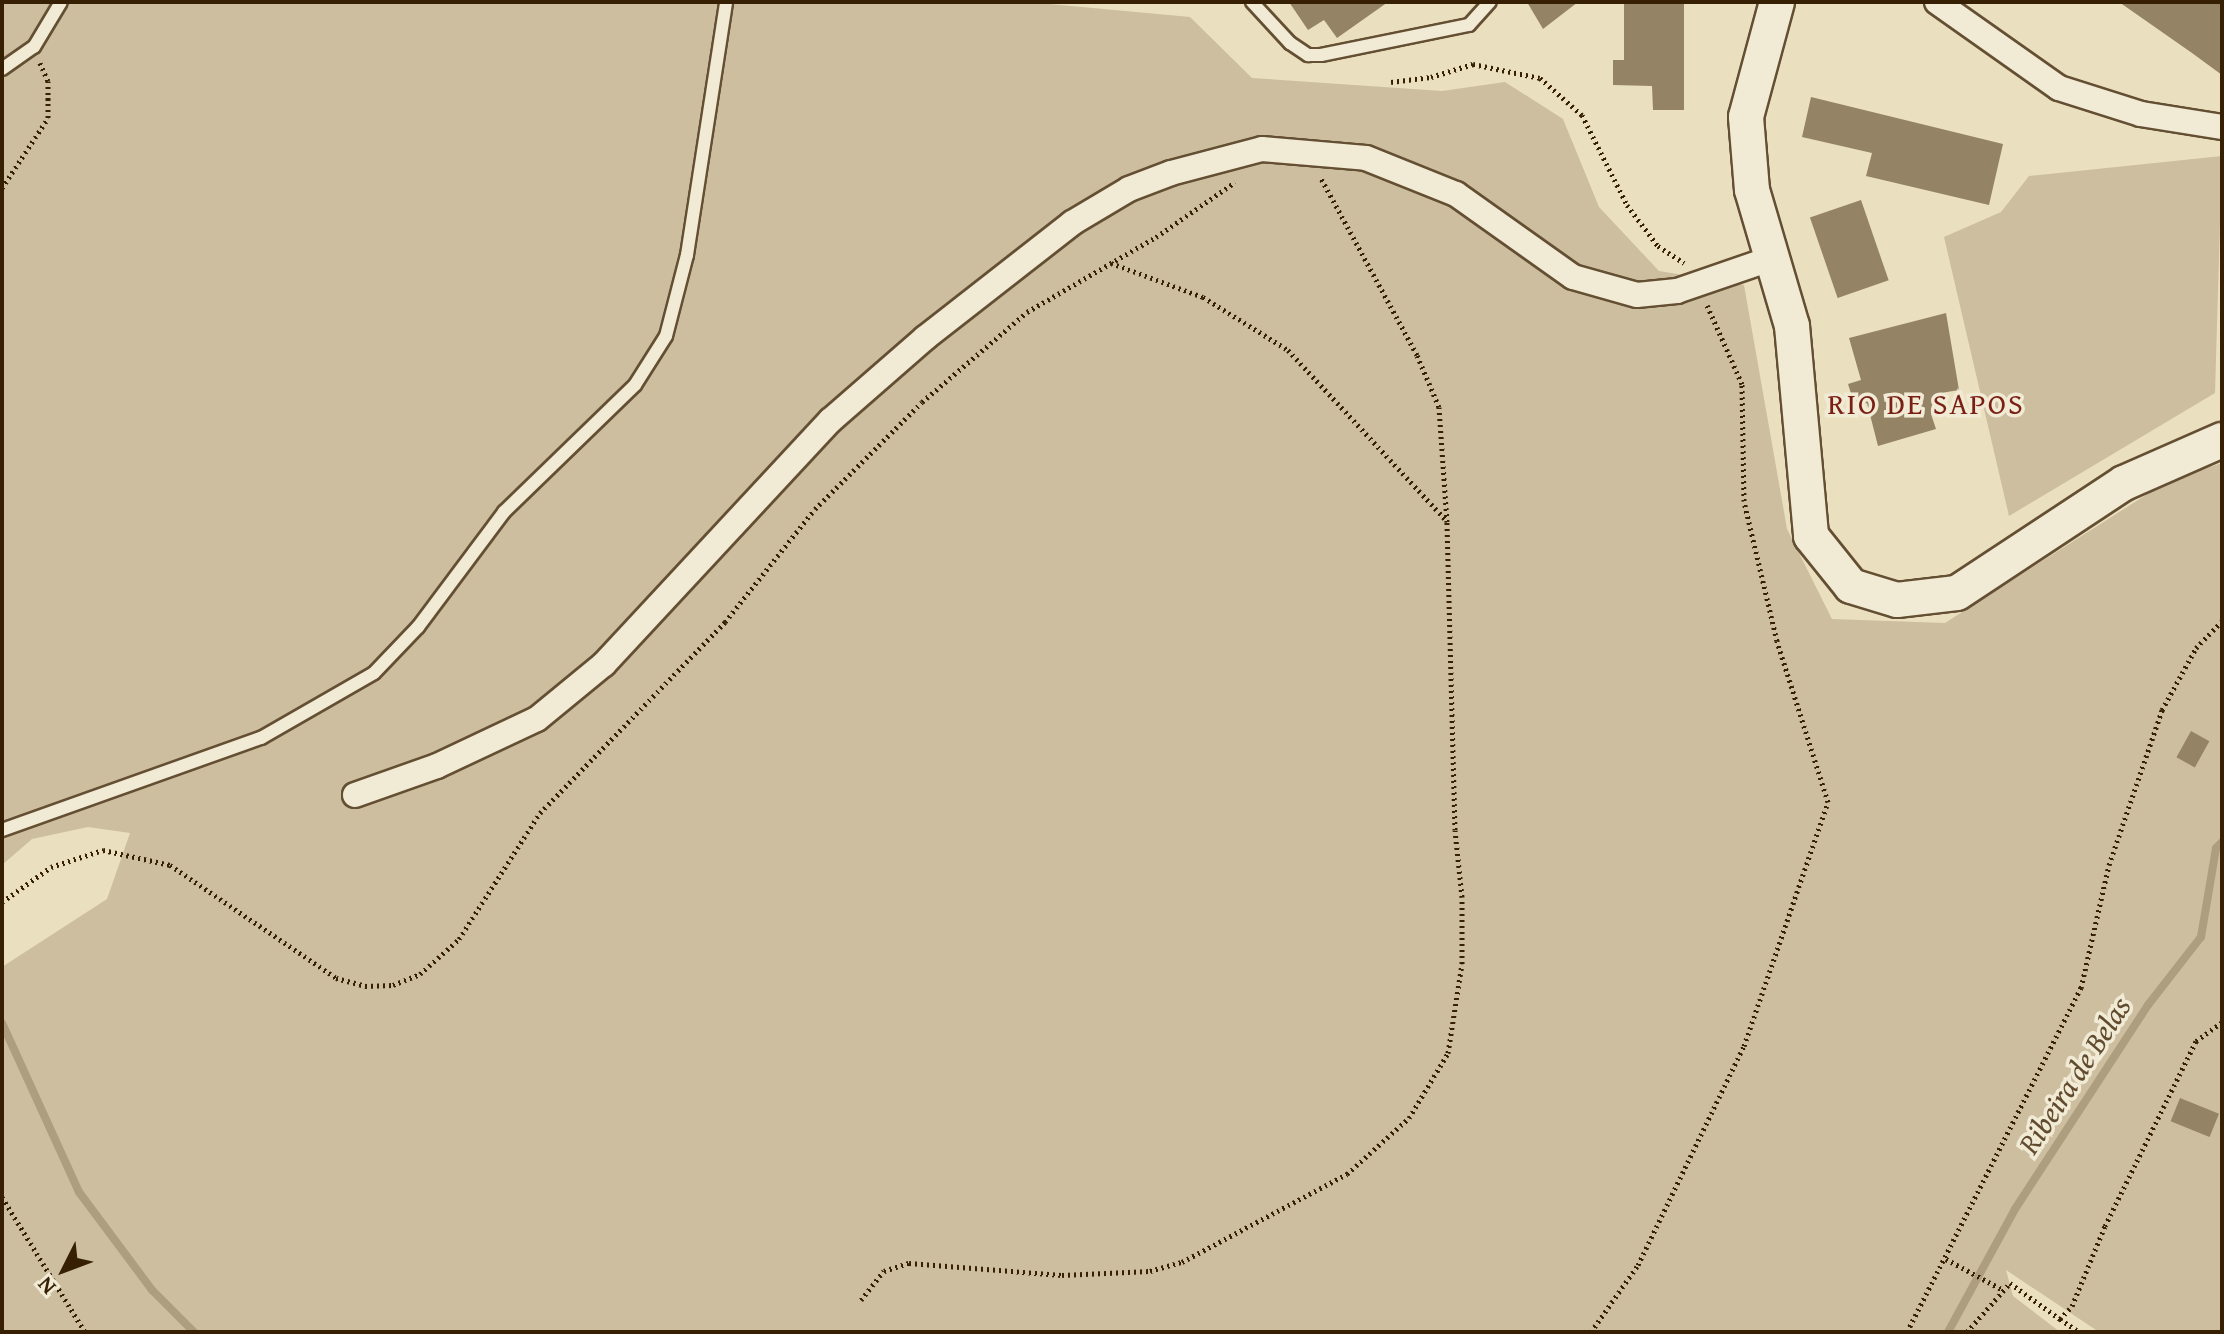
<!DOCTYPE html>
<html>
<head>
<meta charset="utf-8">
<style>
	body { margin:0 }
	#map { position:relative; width:2224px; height:1334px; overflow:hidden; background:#eadfbf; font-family:"Gentium Book Plus",serif }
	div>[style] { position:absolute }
	.green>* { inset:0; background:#ccbe9f }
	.stream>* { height:8px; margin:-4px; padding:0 4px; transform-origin:4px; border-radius:4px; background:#ad9e7f }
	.building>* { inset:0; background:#948365; transform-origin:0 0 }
	.path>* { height:5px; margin-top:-2.5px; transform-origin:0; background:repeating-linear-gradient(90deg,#371f04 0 2px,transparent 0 6px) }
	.roads { filter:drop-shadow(2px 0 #644f33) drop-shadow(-2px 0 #644f33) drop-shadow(0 2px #644f33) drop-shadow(0 -2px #644f33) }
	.service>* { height:12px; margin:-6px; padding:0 6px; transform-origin:6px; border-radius:6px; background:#f1ead5 }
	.minor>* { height:24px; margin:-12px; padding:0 12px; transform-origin:12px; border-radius:12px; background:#f1ead5 }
	.secondary>* { height:34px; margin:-17px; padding:0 17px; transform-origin:17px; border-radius:17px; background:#f1ead5 }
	span { translate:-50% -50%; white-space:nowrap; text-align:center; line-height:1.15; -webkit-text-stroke:7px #f1ead5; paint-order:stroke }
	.neighbourhood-label { font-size:30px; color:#7a1f14; letter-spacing:2px }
	.water-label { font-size:30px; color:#604b2f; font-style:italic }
	.frame { position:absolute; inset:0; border:4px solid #371f04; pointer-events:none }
	.north { position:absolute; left:24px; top:1230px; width:80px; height:80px; -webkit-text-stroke:6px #f1ead5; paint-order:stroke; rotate:228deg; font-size:22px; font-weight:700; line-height:32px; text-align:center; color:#371f04 }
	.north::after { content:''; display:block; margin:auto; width:28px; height:36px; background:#371f04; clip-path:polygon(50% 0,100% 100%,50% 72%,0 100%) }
</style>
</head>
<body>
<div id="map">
	<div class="green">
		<i style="clip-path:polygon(2px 2px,1028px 2px,1190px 17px,1252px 78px,1442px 91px,1505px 82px,1563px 119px,1599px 207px,1659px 271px,1744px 285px,1787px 529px,1832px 619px,1945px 623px,2171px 479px,2222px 463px,2222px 1332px,2099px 1332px,2006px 1270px,2013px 1296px,2060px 1332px,2px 1332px,2px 967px,107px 899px,130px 833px,88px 827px,32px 839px,2px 865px)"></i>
		<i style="clip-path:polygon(2222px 156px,2215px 393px,2009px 516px,1944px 237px,2001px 212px,2029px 176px)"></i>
	</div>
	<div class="stream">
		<i style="left:2px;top:1023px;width:186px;rotate:65.5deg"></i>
		<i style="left:79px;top:1192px;width:122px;rotate:53.3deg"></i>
		<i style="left:152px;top:1290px;width:59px;rotate:45deg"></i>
		<i style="left:1948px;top:1332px;width:140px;rotate:-61.4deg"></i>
		<i style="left:2015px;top:1209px;width:244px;rotate:-56.9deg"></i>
		<i style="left:2148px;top:1005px;width:86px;rotate:-52.1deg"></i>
		<i style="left:2201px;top:937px;width:90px;rotate:-80.4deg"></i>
		<i style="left:2216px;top:848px;width:8px;rotate:-45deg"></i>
	</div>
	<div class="building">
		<i style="clip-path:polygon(1289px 2px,1388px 2px,1337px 38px,1324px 20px,1308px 30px)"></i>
		<i style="clip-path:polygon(1527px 2px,1578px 2px,1543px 29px)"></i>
		<i style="clip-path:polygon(1624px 2px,1684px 2px,1684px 110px,1653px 110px,1652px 86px,1613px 85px,1613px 60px,1624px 60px)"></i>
		<i style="clip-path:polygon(2119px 2px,2222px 2px,2222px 75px,2192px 53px)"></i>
		<i style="clip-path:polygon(1811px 97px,2003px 144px,1989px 205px,1866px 176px,1872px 153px,1802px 137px)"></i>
		<i style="left:1861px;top:200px;width:85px;height:54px;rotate:71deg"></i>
		<i style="clip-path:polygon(1946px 313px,1959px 390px,1935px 394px,1940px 411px,1931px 414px,1936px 429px,1878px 446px,1867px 403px,1855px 406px,1848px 384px,1861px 380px,1849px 338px)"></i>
		<i style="left:2191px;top:731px;width:21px;height:30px;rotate:29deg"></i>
		<i style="left:2180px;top:1098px;width:42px;height:25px;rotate:22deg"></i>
	</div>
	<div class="path">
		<i style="left:1391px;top:82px;width:40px;rotate:-7.1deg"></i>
		<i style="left:1431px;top:77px;width:44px;rotate:-17.2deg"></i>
		<i style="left:1473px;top:64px;width:68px;rotate:11.8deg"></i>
		<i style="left:1540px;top:78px;width:56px;rotate:41.4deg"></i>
		<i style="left:1582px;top:115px;width:101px;rotate:63.4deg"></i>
		<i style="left:1627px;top:205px;width:51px;rotate:52.9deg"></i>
		<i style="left:1658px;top:246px;width:31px;rotate:33deg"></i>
		<i style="left:2px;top:188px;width:84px;rotate:-56.7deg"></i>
		<i style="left:48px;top:118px;width:37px;rotate:-90deg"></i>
		<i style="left:48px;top:81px;width:20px;rotate:-114deg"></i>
		<i style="left:1111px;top:263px;width:98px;rotate:20.3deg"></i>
		<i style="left:1203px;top:297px;width:100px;rotate:31.9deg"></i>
		<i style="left:1288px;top:350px;width:233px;rotate:47.1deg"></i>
		<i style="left:2px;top:902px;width:60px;rotate:-35.5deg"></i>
		<i style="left:51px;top:867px;width:55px;rotate:-18.1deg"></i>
		<i style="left:103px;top:850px;width:69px;rotate:12.6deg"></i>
		<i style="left:170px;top:865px;width:201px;rotate:34.2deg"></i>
		<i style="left:336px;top:978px;width:30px;rotate:15deg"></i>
		<i style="left:365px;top:986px;width:28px;rotate:-2deg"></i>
		<i style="left:393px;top:985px;width:29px;rotate:-22deg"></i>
		<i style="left:420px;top:974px;width:52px;rotate:-41.9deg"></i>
		<i style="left:459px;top:939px;width:150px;rotate:-57.3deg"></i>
		<i style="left:540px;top:813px;width:266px;rotate:-45.9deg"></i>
		<i style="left:725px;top:622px;width:144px;rotate:-51.5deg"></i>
		<i style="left:815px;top:509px;width:151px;rotate:-45deg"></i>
		<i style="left:922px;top:402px;width:138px;rotate:-40.6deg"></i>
		<i style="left:1027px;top:312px;width:149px;rotate:-30.2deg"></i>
		<i style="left:1156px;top:237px;width:96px;rotate:-34.8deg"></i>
		<i style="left:2px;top:1197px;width:158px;rotate:58.4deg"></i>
		<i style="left:1946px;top:1259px;width:65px;rotate:28.5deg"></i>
		<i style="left:861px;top:1300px;width:37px;rotate:-52deg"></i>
		<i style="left:884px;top:1271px;width:26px;rotate:-18deg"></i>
		<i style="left:909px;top:1263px;width:153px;rotate:4.5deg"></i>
		<i style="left:1062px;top:1275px;width:88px;rotate:-2.6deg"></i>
		<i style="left:1150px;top:1271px;width:33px;rotate:-16deg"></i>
		<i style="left:1182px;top:1262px;width:187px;rotate:-28.1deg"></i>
		<i style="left:1347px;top:1174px;width:84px;rotate:-42.1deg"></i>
		<i style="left:1409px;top:1118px;width:76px;rotate:-59deg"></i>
		<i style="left:1448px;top:1053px;width:90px;rotate:-81.1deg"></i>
		<i style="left:1462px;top:964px;width:67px;rotate:-90deg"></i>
		<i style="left:1462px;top:897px;width:67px;rotate:-96deg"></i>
		<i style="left:1455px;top:830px;width:308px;rotate:-91.5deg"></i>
		<i style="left:1447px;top:522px;width:115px;rotate:-94deg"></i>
		<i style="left:1439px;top:407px;width:56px;rotate:-112.9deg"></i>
		<i style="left:1417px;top:355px;width:201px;rotate:-118.5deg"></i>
		<i style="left:2060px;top:1319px;width:23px;rotate:34deg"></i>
		<i style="left:1591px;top:1332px;width:82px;rotate:-55deg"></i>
		<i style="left:1638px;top:1265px;width:243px;rotate:-64.2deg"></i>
		<i style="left:1744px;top:1046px;width:258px;rotate:-71deg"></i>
		<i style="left:1828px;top:802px;width:169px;rotate:-107.6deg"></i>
		<i style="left:1777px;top:641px;width:144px;rotate:-103.3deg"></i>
		<i style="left:1744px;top:501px;width:117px;rotate:-91deg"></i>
		<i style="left:1742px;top:384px;width:86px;rotate:-113.9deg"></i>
		<i style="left:1907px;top:1332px;width:386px;rotate:-63.2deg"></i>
		<i style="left:2081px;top:988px;width:126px;rotate:-77.2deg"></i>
		<i style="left:2109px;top:865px;width:164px;rotate:-71.1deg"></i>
		<i style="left:2162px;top:710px;width:71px;rotate:-61.3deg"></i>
		<i style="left:2196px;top:648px;width:37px;rotate:-46deg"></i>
		<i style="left:1967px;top:1332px;width:65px;rotate:-48.7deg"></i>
		<i style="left:2010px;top:1283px;width:62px;rotate:35.8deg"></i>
		<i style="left:2060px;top:1319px;width:18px;rotate:-47deg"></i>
		<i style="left:2072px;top:1306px;width:87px;rotate:-67.6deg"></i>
		<i style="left:2105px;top:1226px;width:206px;rotate:-63.8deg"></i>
		<i style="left:2196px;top:1041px;width:32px;rotate:-36deg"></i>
	</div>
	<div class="roads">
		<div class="service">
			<i style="left:1252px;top:2px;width:56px;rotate:47.2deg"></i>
			<i style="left:1290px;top:43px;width:22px;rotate:34deg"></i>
			<i style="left:1308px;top:55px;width:13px"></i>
			<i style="left:1321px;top:55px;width:151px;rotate:-11.5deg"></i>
			<i style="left:1469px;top:25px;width:31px;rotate:-48deg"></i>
			<i style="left:2px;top:69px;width:39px;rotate:-35deg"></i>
			<i style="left:34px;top:47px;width:52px;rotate:-59deg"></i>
			<i style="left:2px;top:830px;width:275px;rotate:-19.6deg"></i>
			<i style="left:261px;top:738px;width:130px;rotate:-29.9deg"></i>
			<i style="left:374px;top:673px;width:64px;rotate:-46.3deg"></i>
			<i style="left:418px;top:627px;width:144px;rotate:-53.2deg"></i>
			<i style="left:504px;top:512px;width:182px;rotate:-44.1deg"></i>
			<i style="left:635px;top:385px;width:58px;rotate:-57.7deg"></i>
			<i style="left:666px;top:336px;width:84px;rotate:-75.5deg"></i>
			<i style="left:687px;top:255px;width:256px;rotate:-81.2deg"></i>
		</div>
		<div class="minor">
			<i style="left:1937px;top:2px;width:149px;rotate:35.2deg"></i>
			<i style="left:2059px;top:88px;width:86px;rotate:17.6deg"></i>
			<i style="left:2141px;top:114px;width:82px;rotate:9.1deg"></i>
			<i style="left:355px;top:795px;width:87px;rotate:-19.5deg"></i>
			<i style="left:437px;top:766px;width:110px;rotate:-25.2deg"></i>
			<i style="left:537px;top:719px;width:87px;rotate:-39.4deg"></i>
			<i style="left:604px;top:664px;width:333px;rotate:-47.1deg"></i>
			<i style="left:831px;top:420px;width:125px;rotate:-41.1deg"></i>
			<i style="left:925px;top:338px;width:187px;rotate:-38deg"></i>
			<i style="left:1072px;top:223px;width:66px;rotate:-30.8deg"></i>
			<i style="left:1129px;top:189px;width:45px;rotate:-20.9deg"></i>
			<i style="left:1171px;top:173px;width:94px;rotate:-14.8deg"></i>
			<i style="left:1262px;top:149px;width:104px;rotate:4.9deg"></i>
			<i style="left:1366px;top:158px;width:97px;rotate:21.8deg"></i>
			<i style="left:1456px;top:194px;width:143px;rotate:35.4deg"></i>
			<i style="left:1573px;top:277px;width:66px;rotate:15.7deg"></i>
			<i style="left:1637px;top:295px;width:40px;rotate:-5.7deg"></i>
			<i style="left:1677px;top:291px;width:98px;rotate:-19deg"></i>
		</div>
		<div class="secondary">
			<i style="left:1777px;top:2px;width:119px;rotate:105.1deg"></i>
			<i style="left:1746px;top:117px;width:73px;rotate:85.3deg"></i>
			<i style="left:1752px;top:190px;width:142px;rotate:73.6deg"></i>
			<i style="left:1792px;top:326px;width:211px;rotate:84.8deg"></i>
			<i style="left:1811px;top:536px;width:64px;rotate:51.3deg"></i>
			<i style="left:1851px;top:586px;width:48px;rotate:16.9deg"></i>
			<i style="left:1897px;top:600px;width:60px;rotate:-6.7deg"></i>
			<i style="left:1957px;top:593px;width:200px;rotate:-33.4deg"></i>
			<i style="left:2124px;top:483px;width:107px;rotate:-23.7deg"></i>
		</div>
	</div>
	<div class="neighbourhood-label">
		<span style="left:1926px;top:403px">RIO DE SAPOS</span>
	</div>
	<div class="water-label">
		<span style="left:2074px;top:1075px;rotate:-57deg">Ribeira de Belas</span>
	</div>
	<div class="frame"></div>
	<div class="north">N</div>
</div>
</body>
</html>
